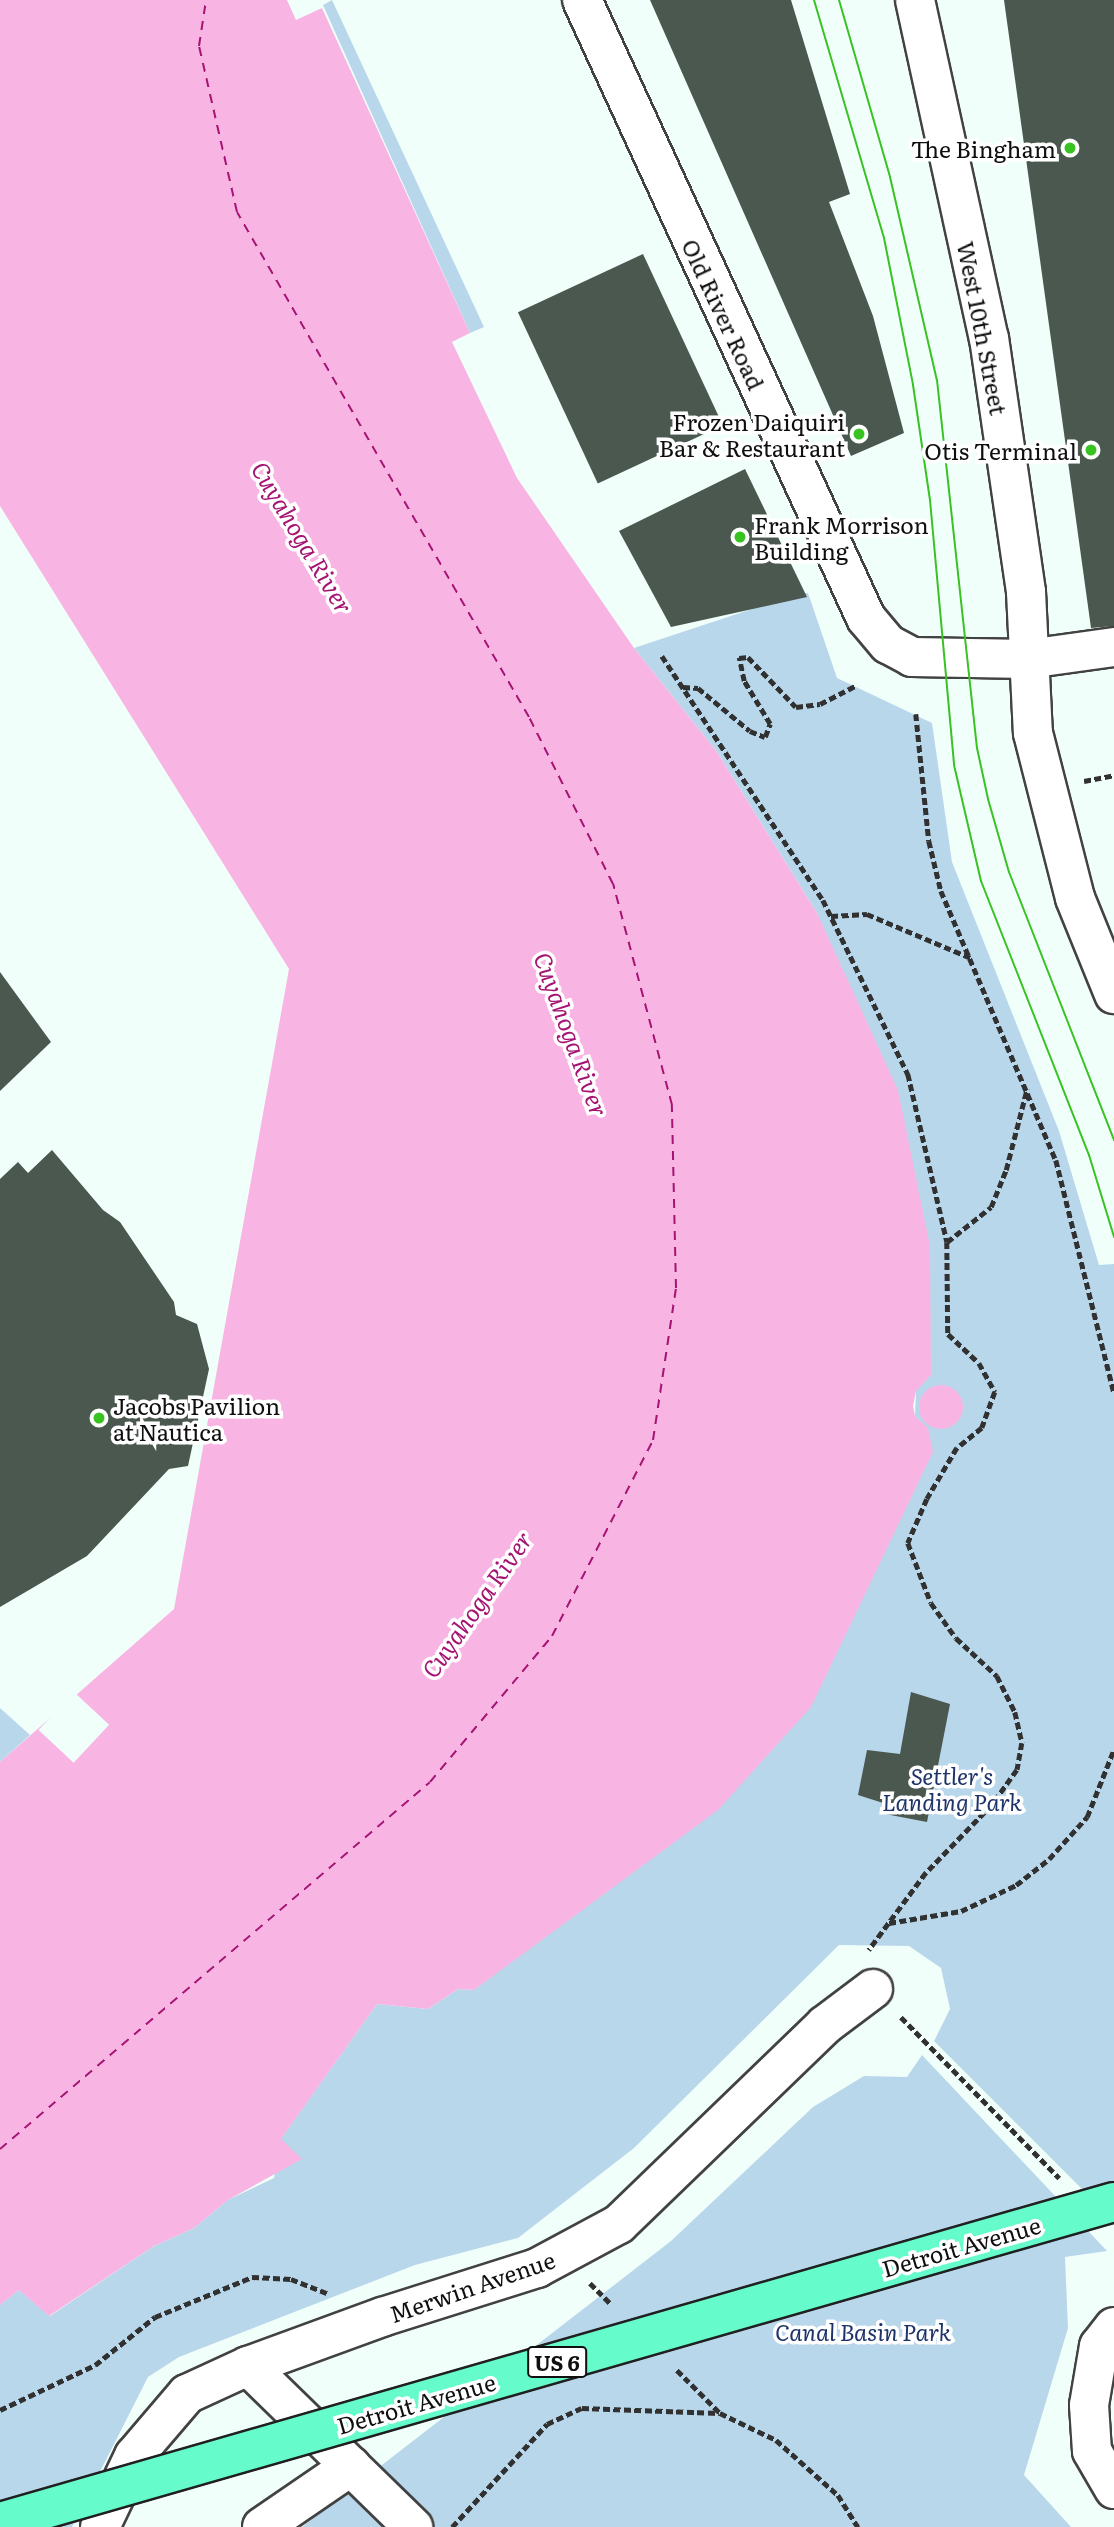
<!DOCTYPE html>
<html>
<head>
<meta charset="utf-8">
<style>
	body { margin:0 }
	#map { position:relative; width:1114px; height:2527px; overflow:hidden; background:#f1fffb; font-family:Literata,serif }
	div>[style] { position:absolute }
	.green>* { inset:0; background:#b9d7eb }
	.water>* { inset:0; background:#f8b5e4 }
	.round { border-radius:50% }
	.pier>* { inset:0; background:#f1fffb; transform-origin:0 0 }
	.ferry>* { height:2px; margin-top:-1px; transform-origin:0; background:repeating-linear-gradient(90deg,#a51472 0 9px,transparent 0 16px) }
	.building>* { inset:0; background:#4b584f; transform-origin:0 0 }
	.path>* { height:4.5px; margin-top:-2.25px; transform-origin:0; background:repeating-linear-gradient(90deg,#313131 0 7px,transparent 0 10.5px) }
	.roads { filter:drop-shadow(2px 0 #424242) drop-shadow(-2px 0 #424242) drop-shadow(0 2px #424242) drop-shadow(0 -2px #424242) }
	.minor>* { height:38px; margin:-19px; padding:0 19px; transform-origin:19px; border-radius:19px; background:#fff }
	.tram>* { height:2px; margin:-1px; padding:0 1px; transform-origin:1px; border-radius:1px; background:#38c323 }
	.bridges { filter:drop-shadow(2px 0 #202020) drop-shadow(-2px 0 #202020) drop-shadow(0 2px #202020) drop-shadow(0 -2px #202020) }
	.major-bridge>* { height:38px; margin:-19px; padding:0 19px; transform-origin:19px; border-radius:19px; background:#65fbca }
	.dots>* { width:19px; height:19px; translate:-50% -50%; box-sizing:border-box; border:4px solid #fff; border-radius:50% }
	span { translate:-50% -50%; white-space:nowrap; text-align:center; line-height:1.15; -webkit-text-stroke:7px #fff; paint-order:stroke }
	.shield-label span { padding:2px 5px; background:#fff; border:2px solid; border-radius:5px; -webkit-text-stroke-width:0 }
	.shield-label { font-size:21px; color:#0f0f0f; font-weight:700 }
	.poi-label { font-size:23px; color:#0f0f0f }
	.right { translate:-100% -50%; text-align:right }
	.left { translate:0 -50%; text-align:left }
	.street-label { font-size:23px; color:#0f0f0f }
	.park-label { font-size:23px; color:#1d3369; font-style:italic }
	.water-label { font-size:24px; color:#a51472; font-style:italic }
</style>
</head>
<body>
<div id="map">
	<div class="green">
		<i style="clip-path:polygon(332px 0,484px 327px,470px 333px,323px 5px)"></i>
		<i style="clip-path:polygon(800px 593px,808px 593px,837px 678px,932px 723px,952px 862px,1059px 1131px,1099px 1265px,1114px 1264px,1114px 2221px,934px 2041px,950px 2009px,941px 1968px,909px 1946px,839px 1945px,634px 2148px,518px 2238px,415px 2265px,179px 2357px,148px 2377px,72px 2527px,0 2527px,0 2305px,19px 2290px,50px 2316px,154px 2246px,194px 2228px,228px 2200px,274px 2178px,280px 2140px,377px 2004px,428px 2009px,458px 1989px,474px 1990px,568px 1917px,928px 1429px,915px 1416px,916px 1391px,817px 913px,717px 752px,634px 648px)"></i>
		<i style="clip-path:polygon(0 1708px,30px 1735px,0 1762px)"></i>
		<i style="clip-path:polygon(922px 2055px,1107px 2251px,1065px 2257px,1068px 2328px,1024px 2475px,1071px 2527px,302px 2527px,671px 2241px,813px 2107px,864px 2076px,907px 2077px)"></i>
	</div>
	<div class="water">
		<i style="clip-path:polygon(0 0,287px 0,296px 20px,322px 8px,470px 333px,452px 342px,517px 478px,634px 648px,717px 752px,817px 913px,898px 1090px,930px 1246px,931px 1375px,916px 1391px,913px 1406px,915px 1416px,928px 1428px,933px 1452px,811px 1707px,718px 1810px,474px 1990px,458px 1989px,428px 2009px,377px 2004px,281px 2139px,302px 2159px,228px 2200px,194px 2228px,154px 2246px,49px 2316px,19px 2290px,0 2305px,0 1762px,174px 1609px,289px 969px,0 506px)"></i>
		<i class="round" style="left:919px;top:1385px;width:44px;height:44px"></i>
	</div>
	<div class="pier">
		<i style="left:74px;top:1692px;width:48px;height:52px;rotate:43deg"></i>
	</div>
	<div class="ferry">
		<i style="left:0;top:2149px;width:565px;rotate:-40.48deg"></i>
		<i style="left:430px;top:1782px;width:190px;rotate:-50.1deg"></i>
		<i style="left:552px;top:1636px;width:220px;rotate:-62.7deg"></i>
		<i style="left:653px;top:1440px;width:154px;rotate:-81.4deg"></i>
		<i style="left:676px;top:1288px;width:183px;rotate:-91.3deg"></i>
		<i style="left:672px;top:1105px;width:229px;rotate:-104.9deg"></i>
		<i style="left:613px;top:884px;width:187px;rotate:-116.7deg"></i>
		<i style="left:529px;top:717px;width:583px;rotate:-120.04deg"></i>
		<i style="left:237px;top:212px;width:170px;rotate:-102.9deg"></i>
		<i style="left:199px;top:46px;width:47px;rotate:-81.3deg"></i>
	</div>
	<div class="building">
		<i style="clip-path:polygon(650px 0,791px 0,850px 194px,829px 202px,873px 316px,904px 433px,851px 456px)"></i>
		<i style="clip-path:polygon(1004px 0,1114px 0,1114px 626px,1091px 628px)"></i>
		<i style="left:643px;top:254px;width:189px;height:138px;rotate:65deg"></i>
		<i style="clip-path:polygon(745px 469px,807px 597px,671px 627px,619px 531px)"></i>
		<i style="clip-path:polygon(0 972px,51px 1042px,0 1091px)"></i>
		<i style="clip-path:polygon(52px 1150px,103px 1210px,120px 1222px,174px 1302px,176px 1315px,197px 1324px,209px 1369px,188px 1466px,169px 1469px,87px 1556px,0 1607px,0 1179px,18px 1162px,28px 1173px)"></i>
		<i style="clip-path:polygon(911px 1692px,950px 1704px,927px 1822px,880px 1813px,883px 1803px,858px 1795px,867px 1750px,900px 1754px)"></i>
	</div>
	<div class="path">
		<i style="left:662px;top:656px;width:292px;rotate:56.6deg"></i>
		<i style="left:823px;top:900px;width:194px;rotate:64deg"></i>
		<i style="left:908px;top:1074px;width:172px;rotate:76.9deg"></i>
		<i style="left:947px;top:1242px;width:92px;rotate:89.4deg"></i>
		<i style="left:948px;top:1334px;width:42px;rotate:43.1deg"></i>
		<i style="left:979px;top:1363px;width:33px;rotate:61deg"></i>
		<i style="left:995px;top:1392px;width:38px;rotate:110deg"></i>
		<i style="left:982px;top:1428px;width:32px;rotate:141deg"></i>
		<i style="left:957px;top:1448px;width:59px;rotate:120.5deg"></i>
		<i style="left:927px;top:1499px;width:48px;rotate:113.4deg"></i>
		<i style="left:908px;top:1543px;width:64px;rotate:69deg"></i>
		<i style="left:931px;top:1603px;width:43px;rotate:54.5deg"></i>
		<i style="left:956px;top:1638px;width:56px;rotate:42.8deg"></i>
		<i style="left:997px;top:1676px;width:40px;rotate:63.4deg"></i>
		<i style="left:1015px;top:1712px;width:32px;rotate:77deg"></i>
		<i style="left:1022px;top:1743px;width:27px;rotate:100deg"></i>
		<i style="left:1017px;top:1770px;width:43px;rotate:125.5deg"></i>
		<i style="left:992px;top:1805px;width:95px;rotate:134.1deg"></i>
		<i style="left:926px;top:1873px;width:96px;rotate:126.5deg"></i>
		<i style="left:683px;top:687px;width:15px;rotate:4deg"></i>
		<i style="left:698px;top:688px;width:67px;rotate:39.6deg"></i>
		<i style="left:750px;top:731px;width:16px;rotate:22deg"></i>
		<i style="left:765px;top:737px;width:14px;rotate:-69deg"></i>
		<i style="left:770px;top:724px;width:50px;rotate:-121.2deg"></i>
		<i style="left:744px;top:681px;width:24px;rotate:-102deg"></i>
		<i style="left:739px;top:658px;width:9px;rotate:-6deg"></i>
		<i style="left:748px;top:657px;width:69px;rotate:46.2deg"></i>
		<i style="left:796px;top:707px;width:24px;rotate:-7deg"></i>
		<i style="left:820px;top:704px;width:42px;rotate:-27.2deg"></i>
		<i style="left:916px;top:714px;width:128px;rotate:84.2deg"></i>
		<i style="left:929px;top:841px;width:51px;rotate:76.5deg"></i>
		<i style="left:941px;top:891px;width:293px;rotate:66.9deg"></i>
		<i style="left:1056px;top:1160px;width:239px;rotate:76deg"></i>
		<i style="left:1084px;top:781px;width:31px;rotate:-11deg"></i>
		<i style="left:831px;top:916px;width:36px;rotate:-3deg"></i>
		<i style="left:867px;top:914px;width:113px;rotate:22.9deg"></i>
		<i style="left:947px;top:1242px;width:56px;rotate:-38.5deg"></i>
		<i style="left:991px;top:1207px;width:40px;rotate:-68deg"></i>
		<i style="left:1006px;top:1170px;width:84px;rotate:-75.5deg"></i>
		<i style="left:889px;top:1923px;width:73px;rotate:-9.5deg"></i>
		<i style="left:961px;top:1911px;width:61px;rotate:-25.3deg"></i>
		<i style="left:1016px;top:1885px;width:42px;rotate:-38.2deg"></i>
		<i style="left:1049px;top:1859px;width:57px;rotate:-47.9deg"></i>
		<i style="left:1087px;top:1817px;width:73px;rotate:-68.3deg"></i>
		<i style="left:901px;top:2017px;width:226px;rotate:45.5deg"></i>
		<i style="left:590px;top:2283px;width:30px;rotate:45deg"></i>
		<i style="left:677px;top:2370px;width:61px;rotate:45deg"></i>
		<i style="left:720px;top:2413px;width:62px;rotate:25.7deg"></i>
		<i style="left:776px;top:2440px;width:83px;rotate:41.6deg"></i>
		<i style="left:838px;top:2495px;width:38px;rotate:58deg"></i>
		<i style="left:0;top:2410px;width:105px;rotate:-25.3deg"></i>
		<i style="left:95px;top:2365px;width:77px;rotate:-38.7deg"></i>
		<i style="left:155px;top:2317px;width:105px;rotate:-22.4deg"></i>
		<i style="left:252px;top:2277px;width:39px;rotate:3deg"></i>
		<i style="left:291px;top:2279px;width:41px;rotate:21.5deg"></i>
		<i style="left:452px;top:2527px;width:140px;rotate:-47.3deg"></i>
		<i style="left:547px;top:2424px;width:38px;rotate:-25deg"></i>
		<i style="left:582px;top:2408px;width:137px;rotate:2.1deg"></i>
	</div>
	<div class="roads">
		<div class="minor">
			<i style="left:582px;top:0;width:680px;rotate:65.32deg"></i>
			<i style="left:866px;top:618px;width:34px;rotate:50deg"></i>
			<i style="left:888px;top:644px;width:27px;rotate:28deg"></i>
			<i style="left:912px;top:657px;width:116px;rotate:1deg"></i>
			<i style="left:1028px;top:659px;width:87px;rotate:-7.9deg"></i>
			<i style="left:915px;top:0;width:346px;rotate:77.7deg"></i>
			<i style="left:989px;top:338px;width:257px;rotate:81.7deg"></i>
			<i style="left:1026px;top:592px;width:141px;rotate:87.2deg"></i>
			<i style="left:1033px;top:733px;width:170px;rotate:75.7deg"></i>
			<i style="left:1075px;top:898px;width:104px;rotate:67.9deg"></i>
			<i style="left:1114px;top:2327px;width:24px;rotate:128deg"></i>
			<i style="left:1099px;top:2346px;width:60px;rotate:99.6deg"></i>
			<i style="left:1089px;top:2405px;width:46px;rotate:86.3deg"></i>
			<i style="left:1092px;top:2451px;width:44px;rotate:59.9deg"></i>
			<i style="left:248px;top:2366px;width:231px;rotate:44.3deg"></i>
			<i style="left:100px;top:2527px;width:79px;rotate:-64.4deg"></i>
			<i style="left:134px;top:2456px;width:82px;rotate:-49.5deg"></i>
			<i style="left:187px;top:2394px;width:67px;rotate:-24.7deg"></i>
			<i style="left:248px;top:2366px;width:143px;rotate:-20.1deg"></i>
			<i style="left:382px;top:2317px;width:163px;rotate:-17.5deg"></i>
			<i style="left:537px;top:2268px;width:93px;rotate:-28.2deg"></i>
			<i style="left:619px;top:2224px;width:286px;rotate:-44deg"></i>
			<i style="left:825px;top:2025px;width:60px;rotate:-36.9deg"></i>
			<i style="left:262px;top:2527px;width:108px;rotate:-34.4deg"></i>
		</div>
	</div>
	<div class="tram">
		<i style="left:814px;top:0;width:248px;rotate:73.6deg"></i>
		<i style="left:884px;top:238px;width:150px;rotate:78.8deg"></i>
		<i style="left:913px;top:385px;width:116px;rotate:81.6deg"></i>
		<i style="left:930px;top:500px;width:266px;rotate:84.8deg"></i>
		<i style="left:954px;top:765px;width:119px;rotate:76.9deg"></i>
		<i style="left:981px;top:881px;width:295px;rotate:68.5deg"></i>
		<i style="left:1089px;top:1155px;width:86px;rotate:73deg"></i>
		<i style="left:839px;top:0;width:184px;rotate:73.9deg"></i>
		<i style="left:890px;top:177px;width:208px;rotate:77deg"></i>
		<i style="left:937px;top:380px;width:370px;rotate:83.8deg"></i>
		<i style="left:977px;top:748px;width:52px;rotate:77.8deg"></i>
		<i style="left:988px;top:799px;width:76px;rotate:74deg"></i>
		<i style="left:1009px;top:872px;width:288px;rotate:68.6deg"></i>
	</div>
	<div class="bridges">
		<div class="major-bridge">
			<i style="left:0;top:2522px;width:1159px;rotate:-16.03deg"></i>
		</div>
	</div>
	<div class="dots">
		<i style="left:1070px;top:148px;background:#38c323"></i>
		<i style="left:859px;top:434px;background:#38c323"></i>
		<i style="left:1091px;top:450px;background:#38c323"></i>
		<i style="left:740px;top:537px;background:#38c323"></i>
		<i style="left:99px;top:1418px;background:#38c323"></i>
	</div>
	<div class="shield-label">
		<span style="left:557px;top:2362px">US 6</span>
	</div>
	<div class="poi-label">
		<span class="right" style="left:1056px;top:148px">The Bingham</span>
		<span class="right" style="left:845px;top:434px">Frozen Daiquiri<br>Bar &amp; Restaurant</span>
		<span class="right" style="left:1077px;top:450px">Otis Terminal</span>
		<span class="left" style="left:754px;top:537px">Frank Morrison<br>Building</span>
		<span class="left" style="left:113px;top:1418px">Jacobs Pavilion<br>at Nautica</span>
	</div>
	<div class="street-label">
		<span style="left:724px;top:314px;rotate:65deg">Old River Road</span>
		<span style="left:983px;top:328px;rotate:79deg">West 10th Street</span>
		<span style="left:961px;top:2246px;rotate:-16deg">Detroit Avenue</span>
		<span style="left:472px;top:2286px;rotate:-19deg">Merwin Avenue</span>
		<span style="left:416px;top:2403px;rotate:-16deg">Detroit Avenue</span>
	</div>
	<div class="park-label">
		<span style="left:952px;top:1788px">Settler's<br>Landing Park</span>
		<span style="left:863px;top:2331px">Canal Basin Park</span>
	</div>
	<div class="water-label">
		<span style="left:303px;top:537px;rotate:59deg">Cuyahoga River</span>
		<span style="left:572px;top:1034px;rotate:70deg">Cuyahoga River</span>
		<span style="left:476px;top:1604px;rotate:-55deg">Cuyahoga River</span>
	</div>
</div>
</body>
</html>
